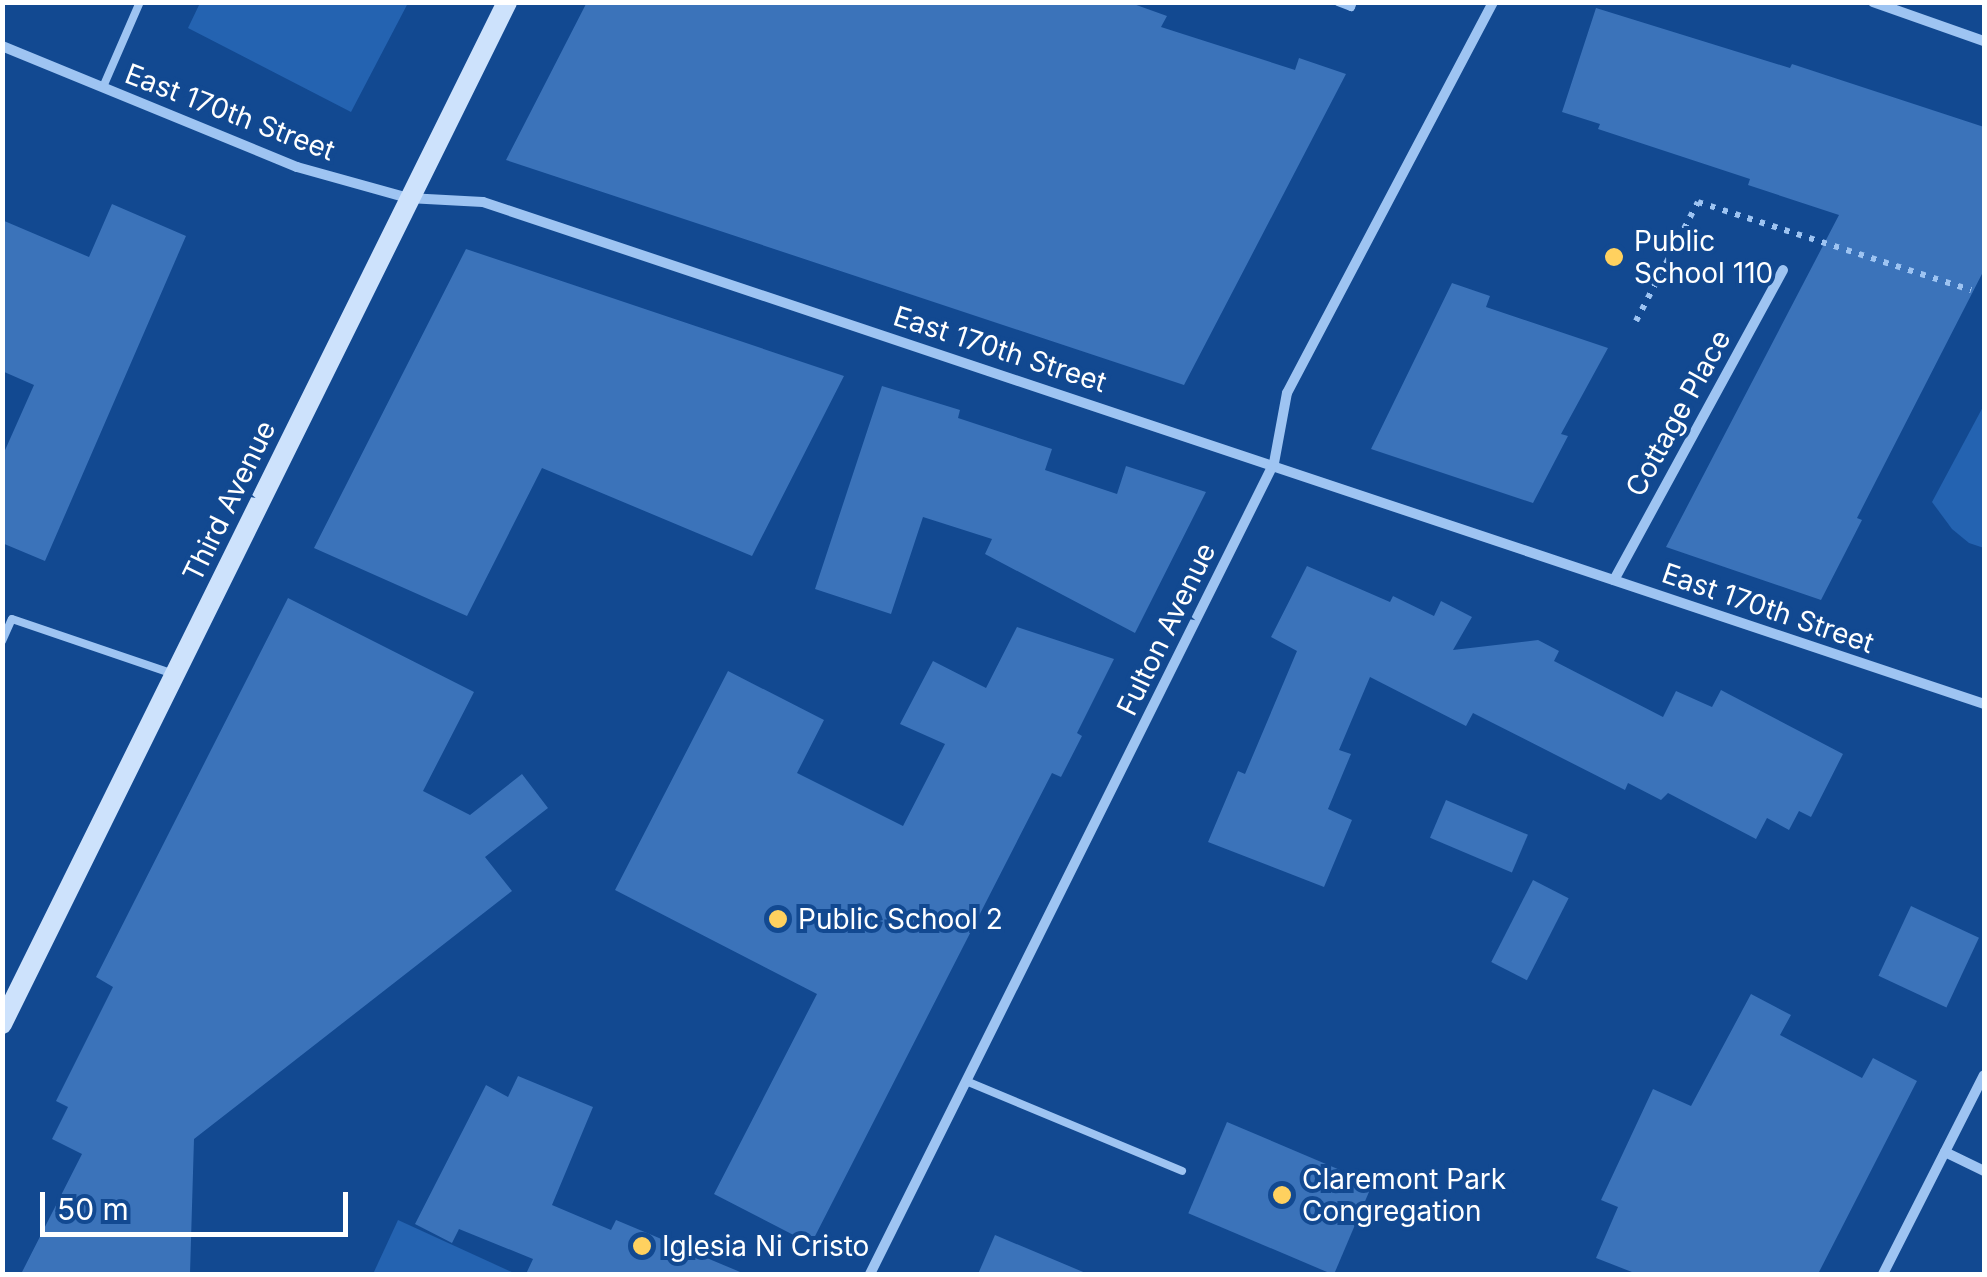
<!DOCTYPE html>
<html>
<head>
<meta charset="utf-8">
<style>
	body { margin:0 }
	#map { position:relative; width:1987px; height:1277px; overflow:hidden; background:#124991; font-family:Inter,sans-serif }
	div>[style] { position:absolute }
	.green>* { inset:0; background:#2463b1 }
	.building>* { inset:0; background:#3b73ba; transform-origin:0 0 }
	.path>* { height:6px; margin-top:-3px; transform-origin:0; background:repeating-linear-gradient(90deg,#9ec4f2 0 5px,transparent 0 13px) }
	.service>* { height:8px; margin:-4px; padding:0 4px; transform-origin:4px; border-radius:4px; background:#9ec4f2 }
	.minor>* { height:10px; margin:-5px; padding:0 5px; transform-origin:5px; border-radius:5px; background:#9ec4f2 }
	.secondary>* { height:20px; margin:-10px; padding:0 10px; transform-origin:10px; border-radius:10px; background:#cde2fc }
	.dots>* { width:28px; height:28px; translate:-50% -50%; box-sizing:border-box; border:5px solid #124991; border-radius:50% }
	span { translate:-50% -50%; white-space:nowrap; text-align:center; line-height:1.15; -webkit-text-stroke:8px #124991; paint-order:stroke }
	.street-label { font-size:28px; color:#fff }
	.poi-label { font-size:28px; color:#fff }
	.left { translate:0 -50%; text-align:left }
	.frame { position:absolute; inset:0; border:5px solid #fff; pointer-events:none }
	.scale { position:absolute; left:40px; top:1192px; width:308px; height:45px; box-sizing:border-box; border:5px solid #fff; border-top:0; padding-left:12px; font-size:30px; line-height:35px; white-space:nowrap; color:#fff; -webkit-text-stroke:8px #124991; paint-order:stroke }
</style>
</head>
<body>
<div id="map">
	<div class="green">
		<i style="clip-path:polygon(200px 3px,200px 2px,408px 3px,351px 112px,188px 28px)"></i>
		<i style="clip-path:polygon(1984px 405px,1984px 548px,1969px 543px,1952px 529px,1932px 502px)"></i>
		<i style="clip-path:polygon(398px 1220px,516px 1274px,373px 1274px)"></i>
	</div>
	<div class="building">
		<i style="clip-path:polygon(587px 2px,1128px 2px,1167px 16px,1161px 27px,1295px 70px,1299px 58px,1346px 74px,1184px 385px,506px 160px)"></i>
		<i style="clip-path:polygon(1596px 8px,1790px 68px,1792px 64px,1984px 127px,1984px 270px,1857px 518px,1862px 520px,1821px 600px,1666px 547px,1839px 215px,1748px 185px,1750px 179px,1598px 129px,1600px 124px,1562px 112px)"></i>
		<i style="clip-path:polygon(112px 204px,186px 236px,45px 561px,2px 543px,2px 457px,34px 385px,2px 371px,2px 220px,89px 257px)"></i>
		<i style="clip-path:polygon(466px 249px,844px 376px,752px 556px,542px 468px,467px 616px,314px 548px)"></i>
		<i style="clip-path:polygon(1452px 283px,1490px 296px,1486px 307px,1608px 348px,1561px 434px,1568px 436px,1533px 503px,1371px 449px)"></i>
		<i style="clip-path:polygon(882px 386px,960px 410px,958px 418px,1052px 449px,1045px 470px,1117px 494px,1126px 466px,1206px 492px,1135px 633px,985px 554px,992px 539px,923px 517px,891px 614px,815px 589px)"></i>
		<i style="clip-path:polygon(1307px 566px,1390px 602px,1393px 596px,1434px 616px,1441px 601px,1472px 617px,1453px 650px,1538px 640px,1559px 651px,1554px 661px,1663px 717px,1676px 691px,1712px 707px,1721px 690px,1843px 754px,1811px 817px,1799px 811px,1789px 830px,1767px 818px,1756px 839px,1668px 793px,1661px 800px,1628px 783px,1625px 790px,1473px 713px,1466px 726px,1370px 677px,1339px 750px,1351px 754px,1328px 809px,1352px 820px,1324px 887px,1208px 842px,1238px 771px,1245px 774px,1297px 651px,1271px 637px)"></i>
		<i style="clip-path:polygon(288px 598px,474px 692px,423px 791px,470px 815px,522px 774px,548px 808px,485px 857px,512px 891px,194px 1139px,190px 1274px,21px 1274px,82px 1154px,52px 1139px,68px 1107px,56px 1101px,113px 987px,96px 977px)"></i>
		<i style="clip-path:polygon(1017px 627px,1114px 659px,1077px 733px,1082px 736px,1061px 777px,1052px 773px,811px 1244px,714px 1194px,817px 994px,615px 890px,728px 671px,824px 720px,797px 773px,903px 826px,945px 744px,900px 724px,933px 661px,986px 688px)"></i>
		<i style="left:1446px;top:800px;width:89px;height:41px;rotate:23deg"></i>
		<i style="left:1533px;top:880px;width:40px;height:92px;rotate:27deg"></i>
		<i style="left:1911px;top:906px;width:75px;height:77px;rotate:25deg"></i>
		<i style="clip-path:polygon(1751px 994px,1791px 1015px,1780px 1035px,1862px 1078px,1873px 1058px,1917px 1081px,1818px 1274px,1637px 1274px,1596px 1258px,1618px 1207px,1601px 1200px,1653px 1089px,1691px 1106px)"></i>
		<i style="clip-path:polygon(518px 1076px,593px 1107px,552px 1205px,611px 1230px,616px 1220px,745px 1274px,526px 1274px,533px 1259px,459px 1229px,452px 1243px,415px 1224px,486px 1085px,508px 1097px)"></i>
		<i style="left:1227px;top:1122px;width:158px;height:99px;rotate:23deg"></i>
		<i style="clip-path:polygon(995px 1235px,1088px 1274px,978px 1274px)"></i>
	</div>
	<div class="path">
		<i style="left:1636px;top:321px;width:134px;rotate:-62.5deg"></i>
		<i style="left:1698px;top:202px;width:287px;rotate:17.9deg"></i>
	</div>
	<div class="service">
		<i style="left:1338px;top:2px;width:14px;rotate:21deg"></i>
		<i style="left:1351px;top:7px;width:5px;rotate:-68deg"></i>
		<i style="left:103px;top:87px;width:93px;rotate:-66.5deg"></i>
		<i style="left:2px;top:641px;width:24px;rotate:-66deg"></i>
		<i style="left:12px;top:619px;width:168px;rotate:18.8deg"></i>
		<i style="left:966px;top:1081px;width:234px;rotate:22.6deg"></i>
	</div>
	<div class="minor">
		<i style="left:1873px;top:2px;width:118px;rotate:19.4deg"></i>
		<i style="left:2px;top:46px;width:319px;rotate:22.3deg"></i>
		<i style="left:297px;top:167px;width:115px;rotate:15.6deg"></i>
		<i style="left:408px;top:198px;width:75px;rotate:3.1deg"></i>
		<i style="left:483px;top:202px;width:1583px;rotate:18.49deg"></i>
		<i style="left:1614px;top:580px;width:353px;rotate:-61.4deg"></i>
		<i style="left:1945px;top:1152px;width:43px;rotate:26deg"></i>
		<i style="left:870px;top:1274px;width:906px;rotate:-63.52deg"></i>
		<i style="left:1274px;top:463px;width:71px;rotate:-79.5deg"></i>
		<i style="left:1287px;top:393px;width:442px;rotate:-62.2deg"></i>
		<i style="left:1883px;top:1274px;width:223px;rotate:-63.1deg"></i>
	</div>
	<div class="secondary">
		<i style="left:2px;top:1024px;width:1140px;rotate:-63.7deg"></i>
	</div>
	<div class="dots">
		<i style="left:1614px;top:257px;background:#ffd15f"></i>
		<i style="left:778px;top:919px;background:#ffd15f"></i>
		<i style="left:1282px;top:1195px;background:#ffd15f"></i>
		<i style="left:642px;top:1246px;background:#ffd15f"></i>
	</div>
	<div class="street-label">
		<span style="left:230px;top:112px;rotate:21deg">East 170th Street</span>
		<span style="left:1000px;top:349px;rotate:18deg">East 170th Street</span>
		<span style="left:1678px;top:413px;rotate:-61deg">Cottage Place</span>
		<span style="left:229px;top:501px;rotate:-64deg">Third Avenue</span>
		<span style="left:1768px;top:608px;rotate:19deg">East 170th Street</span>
		<span style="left:1166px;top:629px;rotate:-64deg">Fulton Avenue</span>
	</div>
	<div class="poi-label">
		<span class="left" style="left:1634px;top:257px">Public<br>School 110</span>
		<span class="left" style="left:798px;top:919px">Public School 2</span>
		<span class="left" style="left:1302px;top:1195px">Claremont Park<br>Congregation</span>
		<span class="left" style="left:662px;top:1246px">Iglesia Ni Cristo</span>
	</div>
	<div class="frame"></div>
	<div class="scale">50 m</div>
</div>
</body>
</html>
